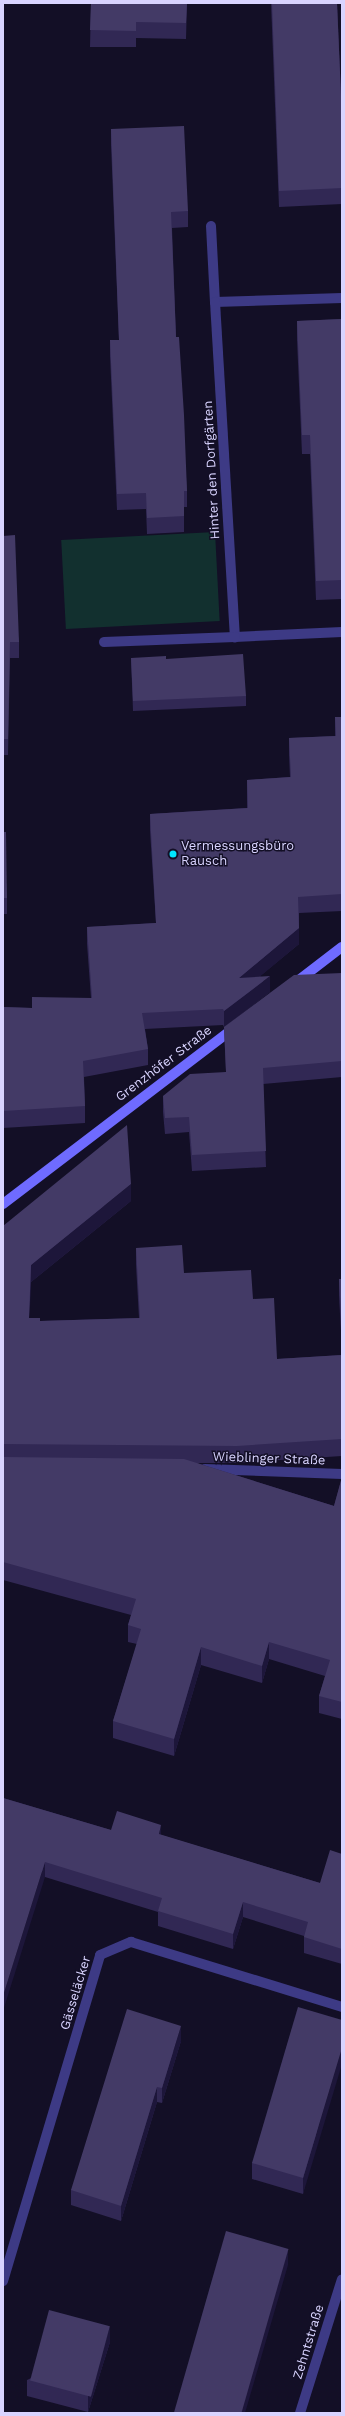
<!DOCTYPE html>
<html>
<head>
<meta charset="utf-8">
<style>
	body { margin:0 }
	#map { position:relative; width:345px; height:2416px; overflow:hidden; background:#130f26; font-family:"Work Sans",sans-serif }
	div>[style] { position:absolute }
	.green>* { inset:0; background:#12302f; transform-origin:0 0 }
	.street>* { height:10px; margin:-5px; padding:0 5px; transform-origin:5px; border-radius:5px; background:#3d3a85 }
	.secondary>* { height:10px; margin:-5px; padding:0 5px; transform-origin:5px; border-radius:5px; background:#6f6bff }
	.wall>* { inset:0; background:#312854 }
	.shaded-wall>* { inset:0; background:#1d163a }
	.building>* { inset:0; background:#433a66; transform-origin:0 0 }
	.dots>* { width:11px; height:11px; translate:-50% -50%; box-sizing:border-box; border:2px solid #130f26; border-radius:50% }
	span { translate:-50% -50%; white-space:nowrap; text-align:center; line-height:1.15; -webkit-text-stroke:3px #130f26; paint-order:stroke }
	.street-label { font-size:13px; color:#d9d4ff }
	.poi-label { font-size:13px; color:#d9d4ff }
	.left { translate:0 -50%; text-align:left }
	.frame { position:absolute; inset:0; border:4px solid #d9d4ff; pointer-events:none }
</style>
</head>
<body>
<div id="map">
	<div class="green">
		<i style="left:215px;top:532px;width:89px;height:154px;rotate:87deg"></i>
	</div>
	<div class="street">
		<i style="left:211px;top:226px;width:76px;rotate:87deg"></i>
		<i style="left:342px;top:298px;width:127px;rotate:178.2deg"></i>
		<i style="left:215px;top:302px;width:336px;rotate:86.6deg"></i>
		<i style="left:235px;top:637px;width:107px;rotate:-2.7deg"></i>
		<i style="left:104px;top:642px;width:131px;rotate:-2.2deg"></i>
		<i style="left:205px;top:1469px;width:137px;rotate:2.1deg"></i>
		<i style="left:3px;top:2281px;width:340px;rotate:-73.4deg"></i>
		<i style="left:100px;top:1955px;width:34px;rotate:-23deg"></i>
		<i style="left:131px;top:1942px;width:221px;rotate:17.1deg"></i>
		<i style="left:300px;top:2413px;width:140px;rotate:-72.6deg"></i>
	</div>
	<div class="secondary">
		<i style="left:295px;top:983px;width:59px;rotate:-37.5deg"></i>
		<i style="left:3px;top:1204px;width:292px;rotate:-37.3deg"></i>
	</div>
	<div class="wall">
		<i style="clip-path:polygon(91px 3px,187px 3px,186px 39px,136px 38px,136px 47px,90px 47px)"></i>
		<i style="clip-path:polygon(271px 3px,337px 3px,342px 119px,342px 204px,279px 207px)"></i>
		<i style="clip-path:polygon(111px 129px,188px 211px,188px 227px,172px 228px,176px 337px,187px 491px,187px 507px,184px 507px,184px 532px,147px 534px,146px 509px,117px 510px,110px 356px,110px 340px,119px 340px,111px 145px)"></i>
		<i style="clip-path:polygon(342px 319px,342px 599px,316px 600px,310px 454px,302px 454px,297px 340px,297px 321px)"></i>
		<i style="clip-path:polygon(3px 536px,19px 642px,19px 658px,10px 658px,8px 755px,3px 755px)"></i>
		<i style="clip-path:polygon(131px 658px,166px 659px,246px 696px,246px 706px,133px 711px)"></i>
		<i style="clip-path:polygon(335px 717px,342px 717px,342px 911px,299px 913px,299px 944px,260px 976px,270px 992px,224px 1027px,223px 1025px,145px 1029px,148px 1049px,148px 1065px,84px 1077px,85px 1106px,85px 1123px,3px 1128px,3px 1007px,32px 1008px,91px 998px,87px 944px,87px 927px,156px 923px,150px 831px,150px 814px,247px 808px,247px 780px,290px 777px,289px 755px,289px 738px,335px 736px)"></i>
		<i style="clip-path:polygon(3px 832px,7px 898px,7px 914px,3px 914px)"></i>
		<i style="clip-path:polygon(342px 973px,342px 1077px,263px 1084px,266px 1167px,192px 1171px,189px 1132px,165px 1134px,163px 1112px,163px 1096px,226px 1072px,224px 1027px)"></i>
		<i style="clip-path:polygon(131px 1201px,31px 1282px,29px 1318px,40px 1321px,139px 1318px,136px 1265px,136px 1248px,184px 1273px,253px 1299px,277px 1359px,342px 1355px,342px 1456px,237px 1463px,197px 1463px,334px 1506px,342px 1477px,342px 1719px,319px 1713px,319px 1696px,325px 1676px,269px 1659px,262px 1683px,201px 1665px,174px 1756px,113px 1738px,113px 1721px,137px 1644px,128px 1642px,128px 1625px,131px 1615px,3px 1580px,3px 1226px)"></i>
		<i style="clip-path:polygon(339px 1279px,342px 1279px,342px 1349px,339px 1296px)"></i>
		<i style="clip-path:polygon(3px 1798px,111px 1830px,161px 1835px,320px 1883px,342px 1854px,342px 1964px,304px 1953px,304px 1936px,243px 1917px,233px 1949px,158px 1926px,158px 1912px,45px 1877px)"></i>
		<i style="clip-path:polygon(342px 2020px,303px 2194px,252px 2179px,252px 2163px)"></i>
		<i style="clip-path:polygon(181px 2041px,162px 2103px,157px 2102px,121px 2221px,71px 2205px,71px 2190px)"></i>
		<i style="clip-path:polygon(110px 2342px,88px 2412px,27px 2396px,27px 2380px)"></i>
	</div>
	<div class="shaded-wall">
		<i style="clip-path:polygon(299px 928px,299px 944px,239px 994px,239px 978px)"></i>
		<i style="clip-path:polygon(270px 976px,270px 992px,224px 1027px,224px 1011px)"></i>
		<i style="clip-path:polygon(131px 1184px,131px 1201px,31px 1282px,29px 1335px,31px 1265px)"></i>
		<i style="clip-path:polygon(269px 1642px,269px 1659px,262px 1683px,262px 1666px)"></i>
		<i style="clip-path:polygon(201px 1647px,201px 1665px,174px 1756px,174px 1739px)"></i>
		<i style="clip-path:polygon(161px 1825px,161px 1841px,159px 1834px)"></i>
		<i style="clip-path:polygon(45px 1862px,45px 1877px,3px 2011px,3px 1996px)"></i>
		<i style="clip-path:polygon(243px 1902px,243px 1917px,233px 1949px,233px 1934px)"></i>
		<i style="clip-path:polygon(181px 2026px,181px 2041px,162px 2103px,162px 2088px)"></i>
		<i style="clip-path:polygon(342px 2048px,342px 2064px,303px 2194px,303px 2178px)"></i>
		<i style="clip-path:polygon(157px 2087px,157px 2102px,121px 2221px,121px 2206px)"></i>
		<i style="clip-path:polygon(288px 2249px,288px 2265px,245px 2413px,240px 2413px)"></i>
		<i style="clip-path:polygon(110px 2326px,110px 2342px,88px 2412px,88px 2396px)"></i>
	</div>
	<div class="building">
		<i style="clip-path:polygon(91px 3px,187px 3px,186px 23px,136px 22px,136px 31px,90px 30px)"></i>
		<i style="clip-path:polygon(272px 3px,337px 3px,342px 119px,342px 188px,279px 191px)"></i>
		<i style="clip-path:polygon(184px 126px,188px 211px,171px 212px,176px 337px,179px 337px,184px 415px,187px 491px,184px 491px,184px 516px,147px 518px,146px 493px,117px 494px,110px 340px,119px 340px,111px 129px)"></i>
		<i style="clip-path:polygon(342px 319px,342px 580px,316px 581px,310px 435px,302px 435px,297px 321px)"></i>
		<i style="clip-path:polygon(15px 535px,19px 642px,10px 642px,8px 739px,3px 739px,3px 536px)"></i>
		<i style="clip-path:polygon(243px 654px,246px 696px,133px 701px,131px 658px,166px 656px,166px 659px)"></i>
		<i style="clip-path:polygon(335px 717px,342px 717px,342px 894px,298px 897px,299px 928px,239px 978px,270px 976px,224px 1011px,223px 1009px,142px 1013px,148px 1049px,83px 1061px,85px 1106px,3px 1111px,3px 1007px,32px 1008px,32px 997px,92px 998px,87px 927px,156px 923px,150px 814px,248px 808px,247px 780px,291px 777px,289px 738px,336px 736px)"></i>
		<i style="clip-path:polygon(3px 832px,6px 832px,7px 898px,3px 898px)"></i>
		<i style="clip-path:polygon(342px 973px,342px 1061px,263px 1068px,266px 1151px,192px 1155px,189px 1117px,165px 1118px,163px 1096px,190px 1074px,226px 1072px,224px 1027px,294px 975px)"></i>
		<i style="clip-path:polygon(127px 1125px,131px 1184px,31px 1265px,29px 1318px,40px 1318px,40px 1321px,140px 1318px,136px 1248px,182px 1245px,184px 1273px,251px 1270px,253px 1299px,274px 1298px,277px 1359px,342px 1355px,342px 1439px,237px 1446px,3px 1444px,3px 1226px)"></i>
		<i style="clip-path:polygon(339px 1279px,342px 1279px,342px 1332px)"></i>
		<i style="clip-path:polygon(3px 1457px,184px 1459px,334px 1506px,342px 1477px,342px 1702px,319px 1696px,330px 1660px,269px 1642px,262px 1666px,201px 1647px,174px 1739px,113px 1721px,141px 1629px,128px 1625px,136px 1599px,3px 1562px)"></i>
		<i style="clip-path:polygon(3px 1798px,111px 1830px,117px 1811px,161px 1825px,159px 1834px,320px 1883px,330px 1850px,342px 1854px,342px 1949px,304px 1937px,308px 1922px,243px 1902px,233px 1934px,158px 1911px,162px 1898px,45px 1862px,3px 1996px)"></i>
		<i style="clip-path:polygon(298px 2007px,342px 2020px,342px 2048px,303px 2178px,252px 2163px)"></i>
		<i style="clip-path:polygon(127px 2009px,181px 2026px,162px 2088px,157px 2087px,121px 2206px,71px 2190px)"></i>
		<i style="left:226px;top:2231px;width:65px;height:190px;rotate:16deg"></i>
		<i style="left:49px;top:2310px;width:63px;height:73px;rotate:15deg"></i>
	</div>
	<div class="dots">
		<i style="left:173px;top:854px;background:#00e5ff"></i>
	</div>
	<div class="street-label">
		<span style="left:212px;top:470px;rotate:-93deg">Hinter den Dorfgärten</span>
		<span style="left:164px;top:1064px;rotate:-37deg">Grenzhöfer Straße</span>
		<span style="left:269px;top:1459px;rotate:2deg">Wieblinger Straße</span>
		<span style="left:76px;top:1993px;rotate:-73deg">Gässeläcker</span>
		<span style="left:309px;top:2342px;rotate:-73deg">Zehntstraße</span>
	</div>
	<div class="poi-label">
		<span class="left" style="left:181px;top:854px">Vermessungsbüro<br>Rausch</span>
	</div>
	<div class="frame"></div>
</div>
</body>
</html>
